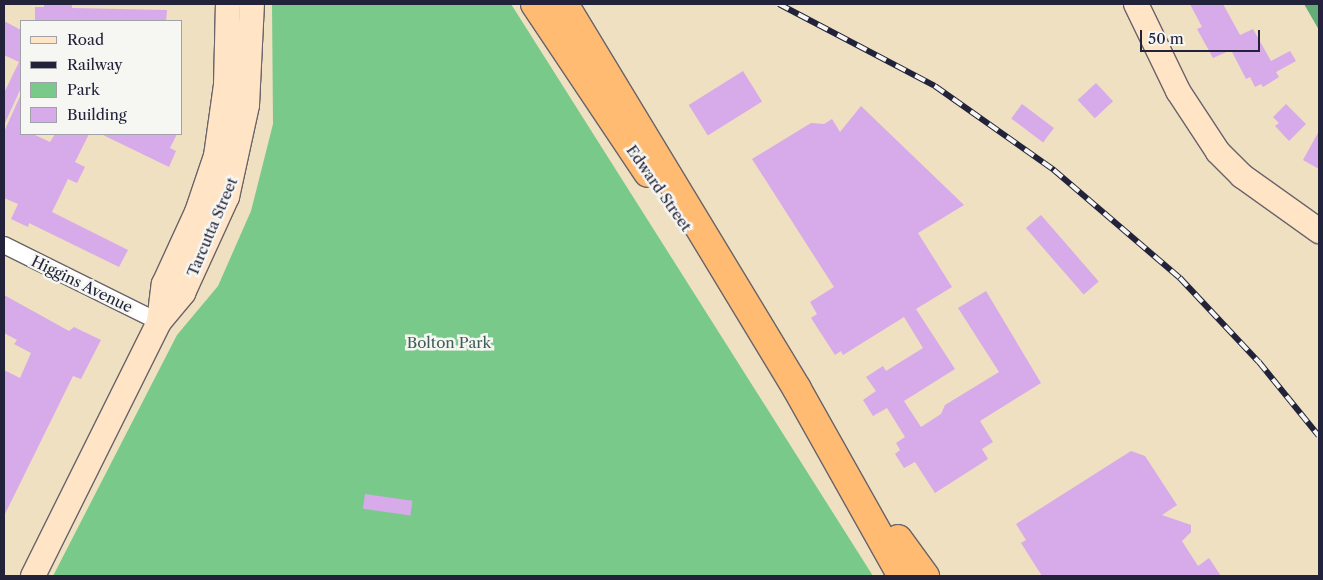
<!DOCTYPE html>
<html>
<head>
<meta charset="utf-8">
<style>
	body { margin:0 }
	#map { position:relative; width:1323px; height:580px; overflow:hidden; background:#eee0c1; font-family:"Libre Caslon Text",serif }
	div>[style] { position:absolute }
	.green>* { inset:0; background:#79c98a }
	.forest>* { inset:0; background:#62ad76 }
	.building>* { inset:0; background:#d7aae9; transform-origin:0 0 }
	.roads { filter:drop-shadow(1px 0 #69646a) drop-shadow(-1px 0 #69646a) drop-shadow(0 1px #69646a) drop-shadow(0 -1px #69646a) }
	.street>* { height:16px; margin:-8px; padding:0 8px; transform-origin:8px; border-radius:8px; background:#fff }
	.secondary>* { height:24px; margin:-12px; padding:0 12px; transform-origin:12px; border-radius:12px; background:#ffe4c6 }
	.highway>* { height:28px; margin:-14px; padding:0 14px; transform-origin:14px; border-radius:14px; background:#ffbb71 }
	.rail>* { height:5.5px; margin-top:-2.75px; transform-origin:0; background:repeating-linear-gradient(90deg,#f6f6f2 0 11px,#22223b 0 22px); box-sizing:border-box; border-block:1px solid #22223b }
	span { translate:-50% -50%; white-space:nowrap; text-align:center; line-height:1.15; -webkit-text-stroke:5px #f6f6f2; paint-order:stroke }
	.street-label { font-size:15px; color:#22223b }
	.park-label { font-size:15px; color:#405c57 }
	.frame { position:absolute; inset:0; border:5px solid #22223b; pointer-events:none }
	.legend { position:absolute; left:20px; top:20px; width:162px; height:115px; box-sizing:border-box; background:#f6f6f2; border:1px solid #a1a1a9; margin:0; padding:6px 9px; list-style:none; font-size:15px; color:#22223b }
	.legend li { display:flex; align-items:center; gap:10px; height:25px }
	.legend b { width:25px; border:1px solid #a1a1a9 }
	.scale { position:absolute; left:1140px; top:30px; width:120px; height:22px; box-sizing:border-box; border:2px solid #22223b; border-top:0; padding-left:6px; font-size:15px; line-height:18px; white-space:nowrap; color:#22223b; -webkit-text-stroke:4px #f6f6f2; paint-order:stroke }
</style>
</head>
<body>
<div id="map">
	<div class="green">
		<i style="clip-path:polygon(272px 4px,511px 4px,873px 576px,53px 576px,177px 335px,218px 286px,251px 211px,273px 124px)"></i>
	</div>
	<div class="forest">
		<i style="clip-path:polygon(1304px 4px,1319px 4px,1319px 30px)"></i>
	</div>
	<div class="building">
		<i style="clip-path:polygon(44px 4px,72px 4px,72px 8px,167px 10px,166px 21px,35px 20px,35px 7px,44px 7px)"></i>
		<i style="clip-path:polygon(1190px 4px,1223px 4px,1240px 35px,1253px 29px,1271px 61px,1290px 51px,1296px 61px,1276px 72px,1279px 77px,1263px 87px,1261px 84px,1255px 87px,1250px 77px,1246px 79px,1231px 50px,1213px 58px,1197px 29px,1202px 27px)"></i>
		<i style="clip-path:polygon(4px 21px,21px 30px,21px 88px,4px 125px,4px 93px,19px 62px,4px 55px)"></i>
		<i style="left:743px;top:71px;width:36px;height:64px;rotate:58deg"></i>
		<i style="left:1096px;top:83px;width:25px;height:25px;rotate:47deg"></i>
		<i style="clip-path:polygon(21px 94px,21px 134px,33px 134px,50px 142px,55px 134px,89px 134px,75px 162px,85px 167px,77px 183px,68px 179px,52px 212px,128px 250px,119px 267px,29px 223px,28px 227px,11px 219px,18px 204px,4px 198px,4px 132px)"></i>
		<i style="left:1022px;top:104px;width:40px;height:18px;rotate:37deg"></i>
		<i style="clip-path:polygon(1286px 104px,1306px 124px,1289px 141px,1275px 126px,1279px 123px,1273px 117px)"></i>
		<i style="clip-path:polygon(861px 106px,964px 205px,918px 233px,952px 287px,916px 309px,955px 369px,904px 401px,921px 427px,941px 414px,945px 405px,999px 372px,958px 308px,986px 291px,1041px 383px,980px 421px,993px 442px,982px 449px,988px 459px,935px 493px,915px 462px,904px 468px,895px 454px,900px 450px,896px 443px,905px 437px,887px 408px,873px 416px,863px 400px,876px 391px,866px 377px,883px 366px,886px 371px,923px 348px,904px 317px,843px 355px,841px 351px,835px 355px,811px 318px,817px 314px,810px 302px,834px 287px,752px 159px,811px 123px,824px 124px,832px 119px,840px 132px)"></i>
		<i style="clip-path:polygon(1319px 131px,1319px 169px,1303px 160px)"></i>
		<i style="clip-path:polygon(101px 134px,177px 134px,170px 148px,176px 151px,169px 167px)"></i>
		<i style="left:1041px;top:215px;width:88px;height:20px;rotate:49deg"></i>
		<i style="clip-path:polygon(4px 295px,69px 331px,74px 327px,101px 340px,81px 379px,73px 376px,4px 516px,4px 370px,20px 378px,31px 353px,14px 344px,17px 340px,4px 333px)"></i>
		<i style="clip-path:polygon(1131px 451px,1145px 456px,1177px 505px,1162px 515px,1191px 525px,1191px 532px,1182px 541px,1198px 566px,1209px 558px,1221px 576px,1042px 576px,1021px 543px,1026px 540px,1016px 524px)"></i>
		<i style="left:365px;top:494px;width:48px;height:15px;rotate:8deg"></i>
	</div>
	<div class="roads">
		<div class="street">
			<i style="left:4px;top:245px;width:173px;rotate:26.4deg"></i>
		</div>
		<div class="secondary">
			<i style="left:1136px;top:4px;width:97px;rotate:64.2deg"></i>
			<i style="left:1178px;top:91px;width:73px;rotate:56.7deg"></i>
			<i style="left:1218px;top:152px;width:34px;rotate:45deg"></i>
			<i style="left:1242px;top:176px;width:95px;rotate:35.5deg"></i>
			<i style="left:159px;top:322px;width:38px;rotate:-83deg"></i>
			<i style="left:164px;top:284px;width:79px;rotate:-65.4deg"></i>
			<i style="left:197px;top:212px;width:59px;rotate:-71.3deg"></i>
			<i style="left:216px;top:156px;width:72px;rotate:-82deg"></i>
			<i style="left:226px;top:85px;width:81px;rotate:-88.6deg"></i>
			<i style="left:33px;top:576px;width:284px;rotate:-63.6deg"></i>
			<i style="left:159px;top:322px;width:38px;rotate:-50deg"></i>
			<i style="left:183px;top:293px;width:106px;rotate:-65.4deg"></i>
			<i style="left:227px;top:197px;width:94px;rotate:-77.7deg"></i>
			<i style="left:247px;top:105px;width:101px;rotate:-87.2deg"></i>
		</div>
		<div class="highway">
			<i style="left:535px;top:4px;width:203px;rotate:56.2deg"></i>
			<i style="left:564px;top:4px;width:450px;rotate:58.8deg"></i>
			<i style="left:797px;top:389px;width:214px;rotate:60.7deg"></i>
			<i style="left:898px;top:539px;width:46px;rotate:53.9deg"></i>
		</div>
	</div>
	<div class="rail">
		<i style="left:779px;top:4px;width:176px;rotate:27.7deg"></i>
		<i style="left:935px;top:86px;width:146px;rotate:35.2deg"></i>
		<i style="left:1054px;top:170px;width:166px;rotate:40.6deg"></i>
		<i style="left:1180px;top:278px;width:115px;rotate:46.8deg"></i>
		<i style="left:1259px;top:362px;width:95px;rotate:51deg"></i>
	</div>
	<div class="street-label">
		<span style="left:659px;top:188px;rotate:55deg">Edward Street</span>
		<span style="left:212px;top:227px;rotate:-67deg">Tarcutta Street</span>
		<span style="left:82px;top:284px;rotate:26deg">Higgins Avenue</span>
	</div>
	<div class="park-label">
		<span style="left:449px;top:343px">Bolton Park</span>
	</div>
	<div class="frame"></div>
	<ul class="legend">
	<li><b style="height:6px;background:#ffe4c6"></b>Road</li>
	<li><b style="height:6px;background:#22223b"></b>Railway</li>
	<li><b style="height:14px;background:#79c98a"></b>Park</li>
	<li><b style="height:14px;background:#d7aae9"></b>Building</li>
	</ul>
	<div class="scale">50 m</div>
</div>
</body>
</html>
